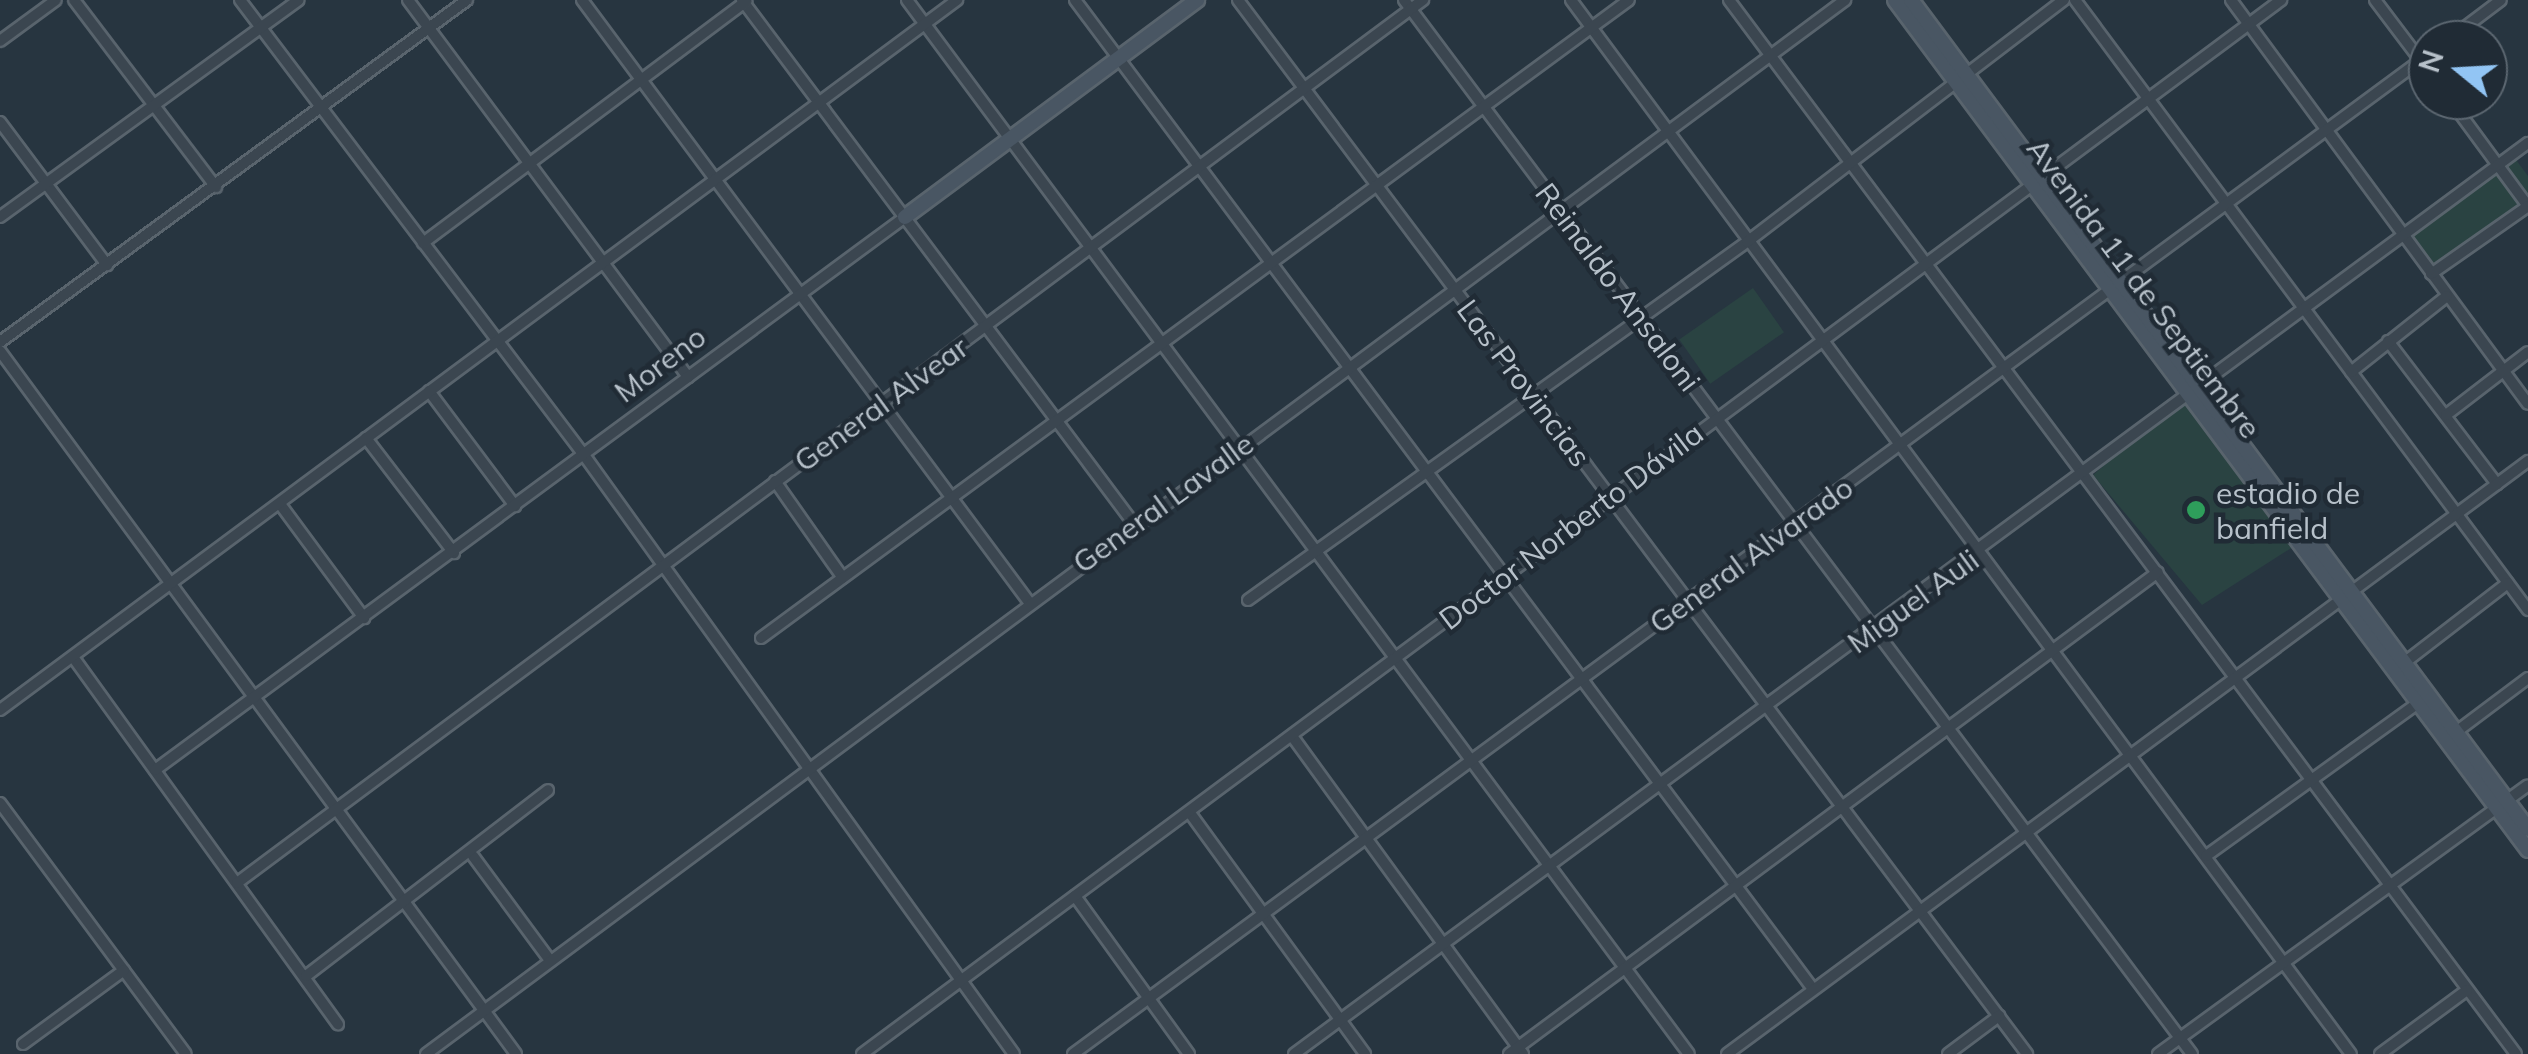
<!DOCTYPE html>
<html>
<head>
<meta charset="utf-8">
<style>
	body { margin:0 }
	#map { position:relative; width:2528px; height:1054px; overflow:hidden; background:#273540; font-family:Mulish,sans-serif }
	div>[style] { position:absolute }
	.green>* { inset:0; background:#2a4342; transform-origin:0 0 }
	.roads { filter:drop-shadow(2px 0 #59646d) drop-shadow(-2px 0 #59646d) drop-shadow(0 2px #59646d) drop-shadow(0 -2px #59646d) }
	.street>* { height:10px; margin:-5px; padding:0 5px; transform-origin:5px; border-radius:5px; background:#3b4650 }
	.secondary>* { height:14px; margin:-7px; padding:0 7px; transform-origin:7px; border-radius:7px; background:#495663 }
	.dots>* { width:28px; height:28px; translate:-50% -50%; box-sizing:border-box; border:5px solid #202b35; border-radius:50% }
	span { translate:-50% -50%; white-space:nowrap; text-align:center; line-height:1.15; -webkit-text-stroke:9px #202b35; paint-order:stroke }
	.street-label { font-size:30px; color:#b7c1ca }
	.poi-label { font-size:30px; color:#b7c1ca }
	.left { translate:0 -50%; text-align:left }
	.north { position:absolute; left:2408px; top:20px; width:100px; height:100px; box-sizing:border-box; background:#202b35; border:2px solid #5c6771; border-radius:50%; rotate:288deg; font-size:28px; font-weight:700; line-height:40px; text-align:center; color:#b7c1ca }
	.north::after { content:''; display:block; margin:auto; width:35px; height:45px; background:#92c5f4; clip-path:polygon(50% 0,100% 100%,50% 72%,0 100%) }
</style>
</head>
<body>
<div id="map">
	<div class="green">
		<i style="clip-path:polygon(2514px 157px,2528px 176px,2528px 201px,2432px 271px,2405px 239px)"></i>
		<i style="left:1753px;top:288px;width:54px;height:90px;rotate:55deg"></i>
		<i style="clip-path:polygon(2183px 396px,2296px 545px,2202px 605px,2093px 475px)"></i>
	</div>
	<div class="roads">
		<div class="street">
			<i style="left:74px;top:0;width:235px;rotate:52.8deg"></i>
			<i style="left:240px;top:0;width:570px;rotate:52.91deg"></i>
			<i style="left:584px;top:455px;width:737px;rotate:54.33deg"></i>
			<i style="left:408px;top:0;width:470px;rotate:53.4deg"></i>
			<i style="left:582px;top:0;width:750px;rotate:53.41deg"></i>
			<i style="left:742px;top:0;width:654px;rotate:53.2deg"></i>
			<i style="left:907px;top:0;width:1312px;rotate:53.43deg"></i>
			<i style="left:1075px;top:0;width:1234px;rotate:53.27deg"></i>
			<i style="left:1238px;top:0;width:1317px;rotate:53.18deg"></i>
			<i style="left:1404px;top:0;width:1316px;rotate:53.22deg"></i>
			<i style="left:1571px;top:0;width:1311px;rotate:53.5deg"></i>
			<i style="left:1729px;top:0;width:1315px;rotate:53.25deg"></i>
			<i style="left:2075px;top:0;width:760px;rotate:53.4deg"></i>
			<i style="left:2231px;top:0;width:501px;rotate:53.68deg"></i>
			<i style="left:2375px;top:0;width:88px;rotate:52.9deg"></i>
			<i style="left:2448px;top:40px;width:66px;rotate:-37deg"></i>
			<i style="left:0;top:41px;width:69px;rotate:-36.2deg"></i>
			<i style="left:2450px;top:100px;width:132px;rotate:53.7deg"></i>
			<i style="left:0;top:122px;width:179px;rotate:53.2deg"></i>
			<i style="left:0;top:217px;width:369px;rotate:-36deg"></i>
			<i style="left:423px;top:243px;width:404px;rotate:-36.8deg"></i>
			<i style="left:2431px;top:274px;width:118px;rotate:-35deg"></i>
			<i style="left:2388px;top:341px;width:180px;rotate:52.7deg"></i>
			<i style="left:0;top:342px;width:579px;rotate:-36.22deg"></i>
			<i style="left:0;top:351px;width:872px;rotate:53.72deg"></i>
			<i style="left:2351px;top:372px;width:122px;rotate:-38.4deg"></i>
			<i style="left:429px;top:391px;width:144px;rotate:53.2deg"></i>
			<i style="left:2446px;top:415px;width:103px;rotate:-37.5deg"></i>
			<i style="left:366px;top:438px;width:145px;rotate:52.6deg"></i>
			<i style="left:775px;top:481px;width:118px;rotate:55deg"></i>
			<i style="left:280px;top:504px;width:142px;rotate:53.6deg"></i>
			<i style="left:1248px;top:600px;width:614px;rotate:-35.66deg"></i>
			<i style="left:1747px;top:242px;width:399px;rotate:-37.4deg"></i>
			<i style="left:761px;top:638px;width:1077px;rotate:-36.32deg"></i>
			<i style="left:73px;top:657px;width:453px;rotate:54.2deg"></i>
			<i style="left:2404px;top:663px;width:131px;rotate:-37.6deg"></i>
			<i style="left:0;top:710px;width:1192px;rotate:-36.57deg"></i>
			<i style="left:2456px;top:732px;width:90px;rotate:-36.9deg"></i>
			<i style="left:1292px;top:736px;width:393px;rotate:54deg"></i>
			<i style="left:155px;top:770px;width:932px;rotate:-36.4deg"></i>
			<i style="left:0;top:803px;width:312px;rotate:53.5deg"></i>
			<i style="left:1190px;top:813px;width:298px;rotate:54deg"></i>
			<i style="left:473px;top:856px;width:128px;rotate:53.6deg"></i>
			<i style="left:2206px;top:856px;width:269px;rotate:-35.8deg"></i>
			<i style="left:237px;top:883px;width:1479px;rotate:-36.67deg"></i>
			<i style="left:1075px;top:896px;width:195px;rotate:54.2deg"></i>
			<i style="left:306px;top:976px;width:305px;rotate:-37.5deg"></i>
			<i style="left:23px;top:1044px;width:125px;rotate:-36.2deg"></i>
			<i style="left:426px;top:1054px;width:1768px;rotate:-36.6deg"></i>
			<i style="left:862px;top:1054px;width:1768px;rotate:-36.6deg"></i>
			<i style="left:1073px;top:1054px;width:1683px;rotate:-36.4deg"></i>
			<i style="left:1294px;top:1054px;width:1534px;rotate:-36.44deg"></i>
			<i style="left:1509px;top:1054px;width:808px;rotate:-36.6deg"></i>
			<i style="left:1727px;top:1054px;width:997px;rotate:-36.51deg"></i>
			<i style="left:1948px;top:1054px;width:64px;rotate:-36.7deg"></i>
			<i style="left:2158px;top:1054px;width:457px;rotate:-36deg"></i>
			<i style="left:2380px;top:1054px;width:108px;rotate:-36.3deg"></i>
		</div>
		<div class="secondary">
			<i style="left:1895px;top:0;width:1060px;rotate:53.32deg"></i>
			<i style="left:1911px;top:0;width:1033px;rotate:53.34deg"></i>
			<i style="left:905px;top:217px;width:364px;rotate:-36.6deg"></i>
		</div>
	</div>
	<div class="dots">
		<i style="left:2196px;top:510px;background:#2e9e5b"></i>
	</div>
	<div class="street-label">
		<span style="left:1618px;top:287px;rotate:53deg">Reinaldo Ansaloni</span>
		<span style="left:2144px;top:288px;rotate:53deg">Avenida 11 de Septiembre</span>
		<span style="left:660px;top:364px;rotate:-37deg">Moreno</span>
		<span style="left:1524px;top:383px;rotate:53deg">Las Provincias</span>
		<span style="left:881px;top:404px;rotate:-36deg">General Alvear</span>
		<span style="left:1163px;top:503px;rotate:-36deg">General Lavalle</span>
		<span style="left:1571px;top:526px;rotate:-37deg">Doctor Norberto Dávila</span>
		<span style="left:1751px;top:555px;rotate:-36deg">General Alvarado</span>
		<span style="left:1913px;top:601px;rotate:-36deg">Miguel Auli</span>
	</div>
	<div class="poi-label">
		<span class="left" style="left:2216px;top:510px">estadio de<br>banfield</span>
	</div>
	<div class="north">N</div>
</div>
</body>
</html>
